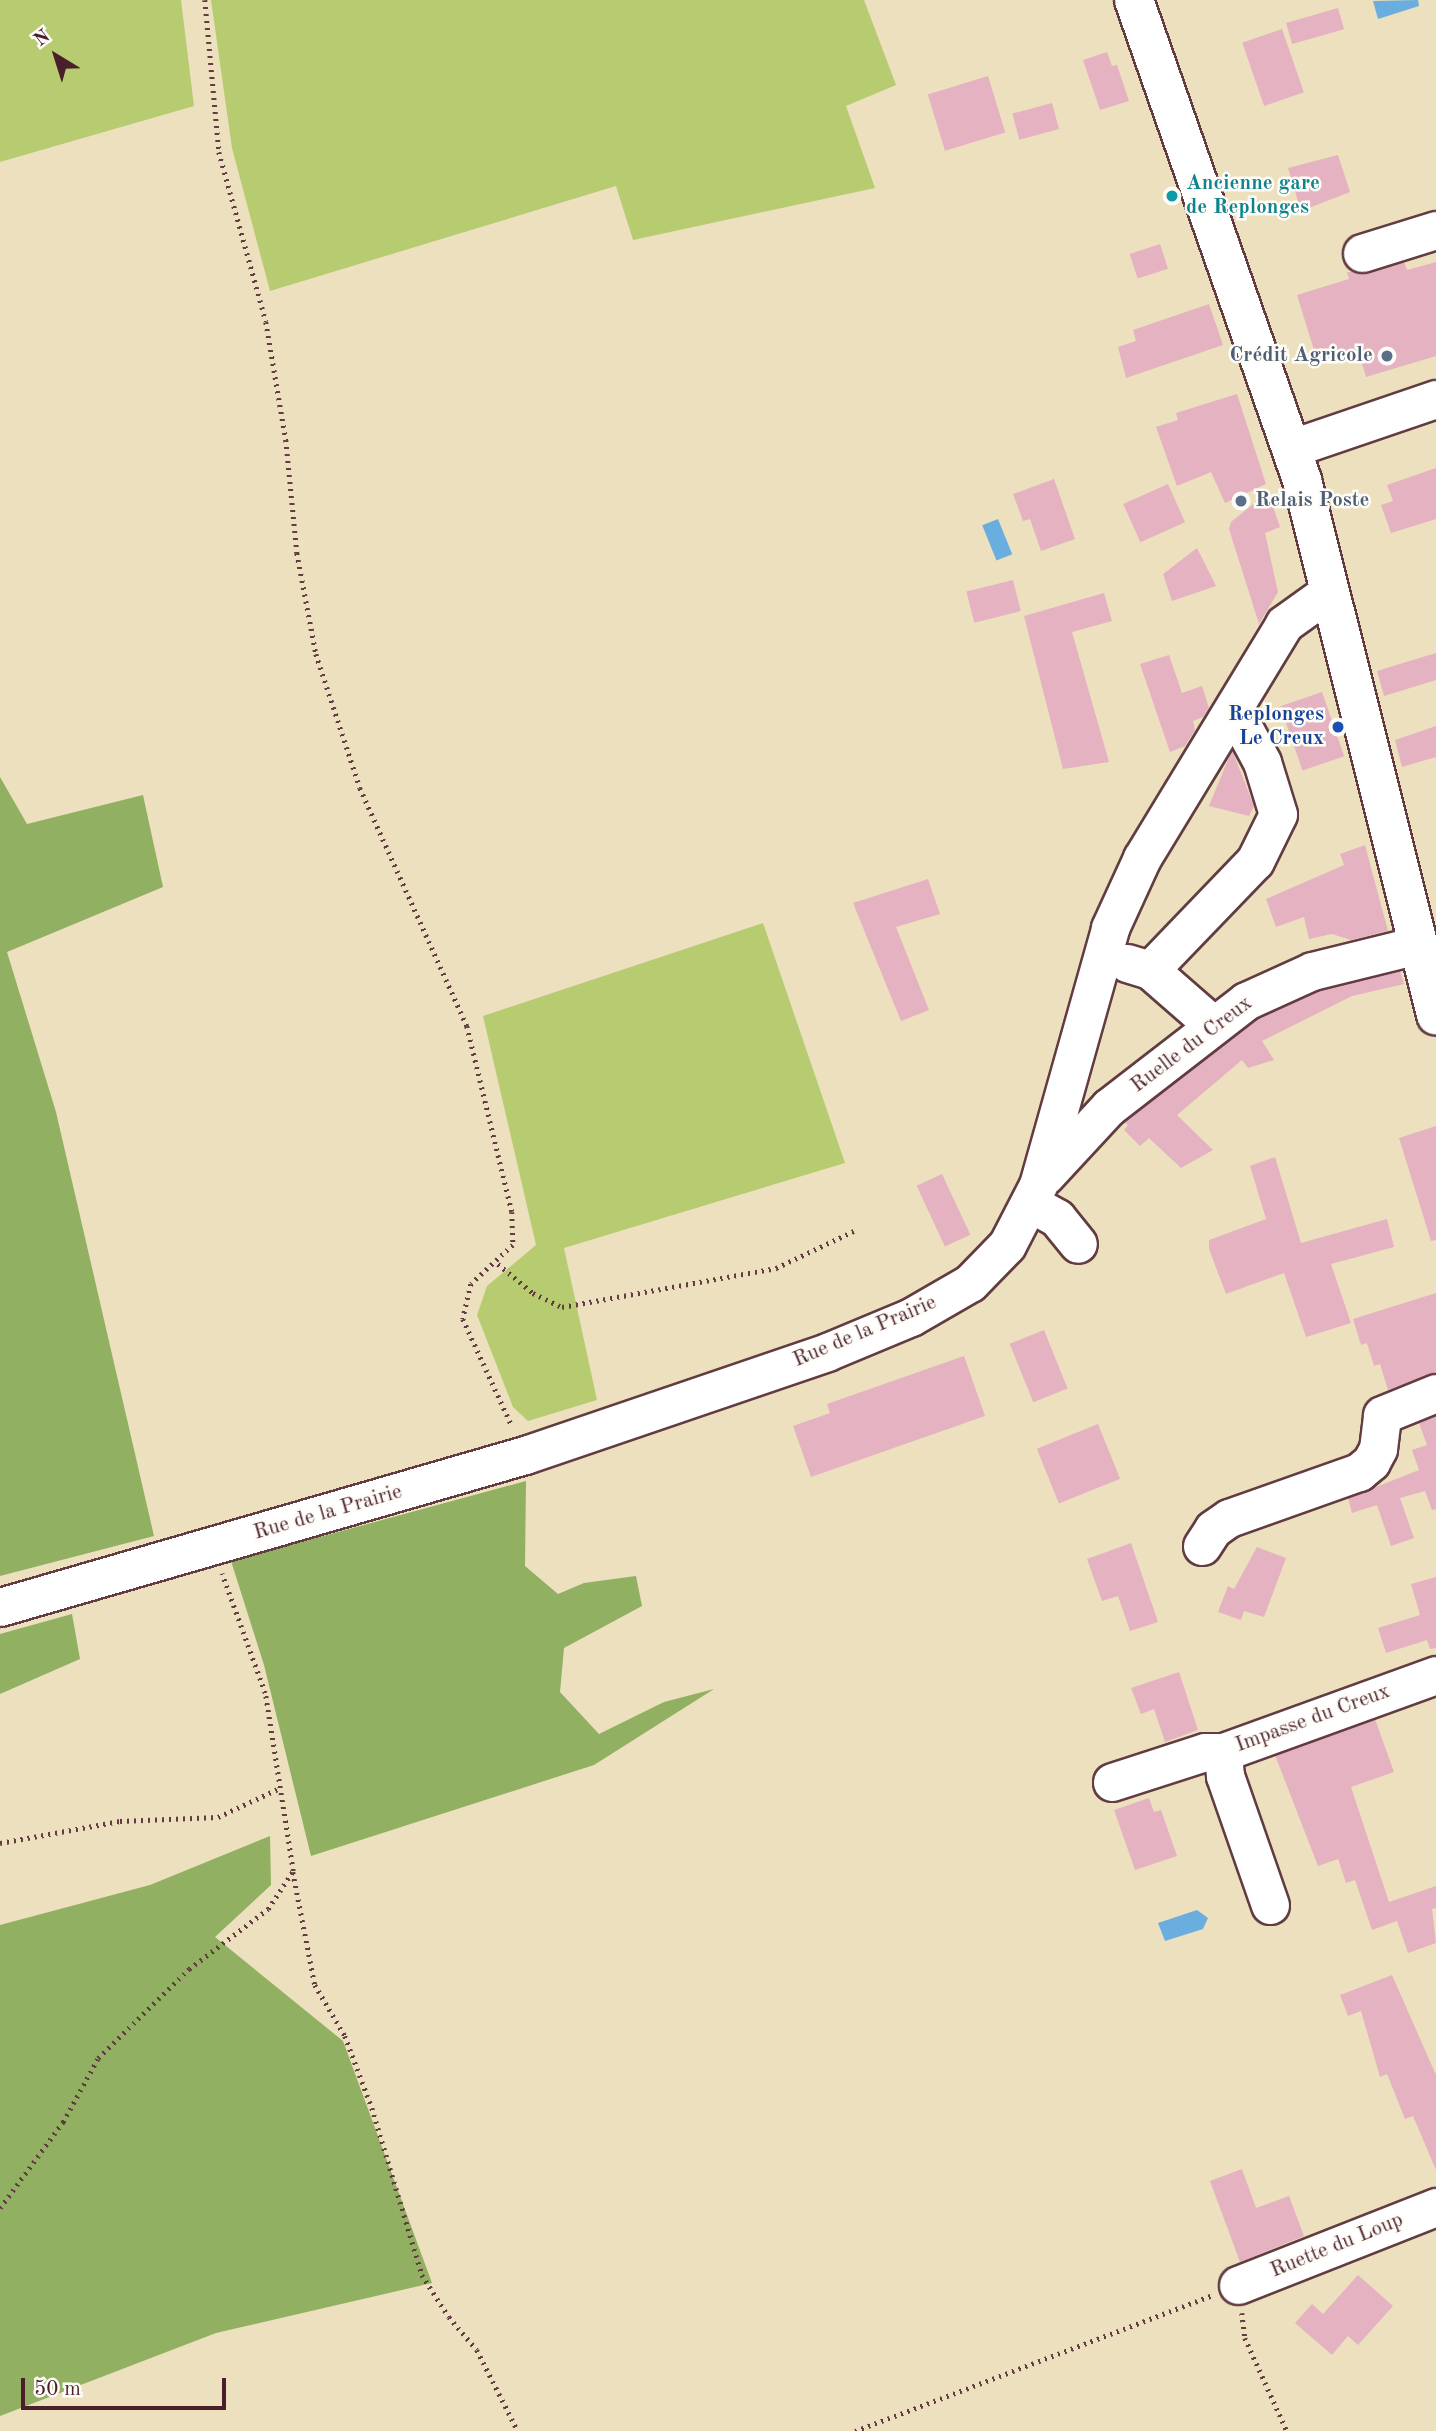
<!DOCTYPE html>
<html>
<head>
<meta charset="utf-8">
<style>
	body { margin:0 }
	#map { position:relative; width:1436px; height:2431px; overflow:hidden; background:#ece0be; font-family:"Old Standard TT",serif }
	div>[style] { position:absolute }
	.green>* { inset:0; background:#b7cc70 }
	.forest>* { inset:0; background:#91b062 }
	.water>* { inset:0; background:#6aaee0; transform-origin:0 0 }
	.building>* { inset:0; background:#e5b2c1; transform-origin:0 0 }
	.path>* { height:4.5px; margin-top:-2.25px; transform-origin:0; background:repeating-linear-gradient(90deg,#623c41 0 2px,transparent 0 7px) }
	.roads { filter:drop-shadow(2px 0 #623c41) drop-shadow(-2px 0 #623c41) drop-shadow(0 2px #623c41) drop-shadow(0 -2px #623c41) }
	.minor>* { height:37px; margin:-18.5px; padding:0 18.5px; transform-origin:18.5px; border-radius:18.5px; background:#fff }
	.major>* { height:38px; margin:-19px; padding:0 19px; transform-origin:19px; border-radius:19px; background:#fff }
	.dots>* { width:19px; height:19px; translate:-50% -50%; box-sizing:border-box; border:4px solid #fdfcf7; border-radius:50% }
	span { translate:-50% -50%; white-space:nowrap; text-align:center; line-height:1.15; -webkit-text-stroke:5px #fdfcf7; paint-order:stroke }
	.culture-label { font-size:21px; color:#0d838f; font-weight:700 }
	.left { translate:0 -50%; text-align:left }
	.service-label { font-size:21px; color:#4e5e75; font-weight:700 }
	.right { translate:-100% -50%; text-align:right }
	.transit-label { font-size:21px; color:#164399; font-weight:700 }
	.street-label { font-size:21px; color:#4a1f2b }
	.north { position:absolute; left:21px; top:21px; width:70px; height:70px; -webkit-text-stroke:5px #fdfcf7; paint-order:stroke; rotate:322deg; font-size:19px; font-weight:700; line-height:28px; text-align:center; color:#4a1f2b }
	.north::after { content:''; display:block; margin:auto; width:24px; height:32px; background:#4a1f2b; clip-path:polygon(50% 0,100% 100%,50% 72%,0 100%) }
	.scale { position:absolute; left:21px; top:2378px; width:205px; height:32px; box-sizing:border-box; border:4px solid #4a1f2b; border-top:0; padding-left:9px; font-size:21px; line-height:24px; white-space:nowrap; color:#4a1f2b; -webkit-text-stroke:5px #fdfcf7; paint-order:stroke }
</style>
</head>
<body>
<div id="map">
	<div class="green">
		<i style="clip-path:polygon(0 0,181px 0,194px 106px,0 162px)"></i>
		<i style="clip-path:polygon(211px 0,864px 0,896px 85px,846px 106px,875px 188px,633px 240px,616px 186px,270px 291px,232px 148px)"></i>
		<i style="clip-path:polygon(763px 923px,845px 1163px,564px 1248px,597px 1400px,528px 1421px,513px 1407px,477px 1315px,487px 1286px,536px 1245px,483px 1016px)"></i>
	</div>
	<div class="forest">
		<i style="clip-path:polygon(0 777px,27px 824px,143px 795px,163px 887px,7px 952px,56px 1112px,154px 1536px,0 1576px)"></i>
		<i style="clip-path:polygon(526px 1481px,525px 1566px,558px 1594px,584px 1583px,636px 1576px,642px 1606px,564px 1648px,560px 1692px,599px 1734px,664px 1702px,714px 1689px,594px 1765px,311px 1856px,264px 1665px,231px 1561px)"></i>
		<i style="clip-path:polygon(72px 1614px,80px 1659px,0 1694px,0 1634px)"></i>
		<i style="clip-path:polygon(270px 1836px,271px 1885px,215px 1937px,343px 2041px,432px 2283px,216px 2333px,0 2416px,0 1925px,150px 1885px)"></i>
	</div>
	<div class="water">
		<i style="clip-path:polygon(1418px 0,1419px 6px,1378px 19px,1373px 1px)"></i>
		<i style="left:998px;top:519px;width:38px;height:17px;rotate:68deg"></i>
		<i style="clip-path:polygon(1197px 1910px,1208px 1918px,1203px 1929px,1165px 1941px,1158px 1923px)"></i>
	</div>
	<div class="building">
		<i style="left:1338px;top:8px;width:22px;height:54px;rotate:74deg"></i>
		<i style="left:1282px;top:29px;width:67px;height:42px;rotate:71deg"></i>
		<i style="clip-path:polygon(1107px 52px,1112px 66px,1117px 65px,1129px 101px,1100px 110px,1083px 60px)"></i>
		<i style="left:988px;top:76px;width:59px;height:63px;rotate:73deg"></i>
		<i style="left:1052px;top:103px;width:27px;height:41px;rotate:75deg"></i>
		<i style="clip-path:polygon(1338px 155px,1350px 192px,1301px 211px,1288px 168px)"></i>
		<i style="left:1160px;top:244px;width:26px;height:32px;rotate:72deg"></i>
		<i style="clip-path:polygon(1404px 262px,1407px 270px,1436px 262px,1436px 356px,1366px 377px,1358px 351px,1318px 363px,1297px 295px,1349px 279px,1347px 272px,1368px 273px)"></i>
		<i style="clip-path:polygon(1209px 304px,1223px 345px,1126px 378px,1118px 347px,1136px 341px,1133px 330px)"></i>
		<i style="clip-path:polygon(1237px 394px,1266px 484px,1225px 503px,1211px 472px,1177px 486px,1156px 427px,1178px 420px,1176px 413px)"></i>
		<i style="clip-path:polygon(1436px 468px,1436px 519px,1391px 533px,1381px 505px,1393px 501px,1387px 485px)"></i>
		<i style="clip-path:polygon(1054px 479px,1075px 539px,1041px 551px,1030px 519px,1023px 521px,1013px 494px)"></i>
		<i style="left:1168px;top:484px;width:42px;height:49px;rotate:66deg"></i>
		<i style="clip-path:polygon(1268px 492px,1280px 527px,1265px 533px,1278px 592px,1259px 624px,1229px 529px,1231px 522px)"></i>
		<i style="clip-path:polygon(1197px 548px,1216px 586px,1172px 601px,1163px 574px)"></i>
		<i style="left:1013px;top:580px;width:32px;height:48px;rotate:76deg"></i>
		<i style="clip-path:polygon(1104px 593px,1112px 621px,1072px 632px,1109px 762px,1063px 769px,1024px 616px)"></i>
		<i style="clip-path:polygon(1436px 653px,1436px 680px,1384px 696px,1377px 671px)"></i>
		<i style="clip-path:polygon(1169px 655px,1182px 693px,1202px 686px,1209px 708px,1203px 717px,1193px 721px,1195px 730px,1185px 746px,1170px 752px,1140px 664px)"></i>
		<i style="left:1322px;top:692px;width:68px;height:44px;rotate:71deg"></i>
		<i style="clip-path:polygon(1436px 726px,1436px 757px,1402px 767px,1395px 740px)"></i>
		<i style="clip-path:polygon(1232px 750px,1254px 806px,1249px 816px,1209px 806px)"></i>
		<i style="clip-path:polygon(1365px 845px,1388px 931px,1351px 940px,1332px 934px,1309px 939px,1304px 917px,1276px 927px,1266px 899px,1344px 865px,1340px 854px)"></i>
		<i style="clip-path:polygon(928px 879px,940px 914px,896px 927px,929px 1010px,901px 1021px,853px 903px)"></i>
		<i style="clip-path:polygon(1400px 971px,1404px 984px,1352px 996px,1262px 1041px,1274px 1060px,1248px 1068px,1242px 1060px,1177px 1115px,1213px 1150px,1181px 1168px,1149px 1138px,1140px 1146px,1124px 1130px,1128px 1125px,1124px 1122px,1257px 1019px,1319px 991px)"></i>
		<i style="clip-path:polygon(1436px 1126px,1436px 1240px,1431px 1241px,1399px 1138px)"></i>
		<i style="clip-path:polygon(1275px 1157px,1301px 1243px,1387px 1219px,1394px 1247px,1331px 1264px,1351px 1323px,1306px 1337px,1284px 1273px,1226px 1294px,1209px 1249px,1209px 1240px,1266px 1219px,1250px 1166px)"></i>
		<i style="left:942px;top:1174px;width:67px;height:28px;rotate:65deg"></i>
		<i style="clip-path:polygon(1436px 1293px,1436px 1372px,1388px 1390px,1380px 1364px,1374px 1366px,1367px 1343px,1361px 1345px,1353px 1319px)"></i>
		<i style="left:1044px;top:1330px;width:63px;height:37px;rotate:68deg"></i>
		<i style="clip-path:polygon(964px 1356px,985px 1416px,811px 1477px,793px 1426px,830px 1413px,827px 1404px)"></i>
		<i style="clip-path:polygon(1436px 1416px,1436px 1509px,1432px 1510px,1425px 1491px,1400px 1498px,1414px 1538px,1391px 1546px,1377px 1505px,1352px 1513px,1348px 1498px,1419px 1470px,1412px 1450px,1427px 1445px,1419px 1423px)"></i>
		<i style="left:1098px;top:1424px;width:59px;height:66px;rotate:68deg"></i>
		<i style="clip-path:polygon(1131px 1543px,1158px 1622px,1130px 1631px,1118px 1596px,1102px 1601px,1087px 1559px)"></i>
		<i style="clip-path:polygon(1257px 1547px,1286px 1558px,1264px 1617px,1244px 1611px,1241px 1620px,1218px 1612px,1228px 1586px,1234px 1589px)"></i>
		<i style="clip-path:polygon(1436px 1577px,1436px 1648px,1430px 1649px,1427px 1640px,1386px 1653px,1378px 1628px,1420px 1615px,1411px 1584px)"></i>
		<i style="clip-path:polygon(1179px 1672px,1198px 1730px,1165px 1742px,1154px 1709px,1141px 1714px,1131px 1688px)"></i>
		<i style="clip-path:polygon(1375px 1719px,1394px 1772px,1351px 1787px,1389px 1902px,1436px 1886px,1436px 1908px,1432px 1909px,1436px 1943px,1408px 1953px,1397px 1921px,1372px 1930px,1355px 1880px,1346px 1883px,1338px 1859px,1318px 1866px,1275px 1755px)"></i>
		<i style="clip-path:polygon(1149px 1798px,1154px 1812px,1161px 1810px,1177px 1856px,1135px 1870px,1114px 1810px)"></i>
		<i style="clip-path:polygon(1392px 1975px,1436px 2075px,1436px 2170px,1413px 2116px,1405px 2119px,1387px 2074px,1380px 2077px,1361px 2011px,1348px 2016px,1340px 1995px)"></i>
		<i style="clip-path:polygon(1242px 2169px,1256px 2208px,1289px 2196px,1304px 2236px,1240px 2262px,1210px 2181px)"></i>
		<i style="clip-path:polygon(1358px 2275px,1393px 2306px,1358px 2345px,1348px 2336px,1332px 2355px,1295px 2323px,1312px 2304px,1323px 2314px)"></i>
	</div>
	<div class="path">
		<i style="left:205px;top:0;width:153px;rotate:84.7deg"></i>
		<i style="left:219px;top:152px;width:176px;rotate:74.5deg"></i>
		<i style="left:266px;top:322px;width:120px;rotate:80.4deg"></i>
		<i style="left:286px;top:440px;width:114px;rotate:84.4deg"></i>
		<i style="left:297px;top:553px;width:103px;rotate:79.3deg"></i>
		<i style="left:316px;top:654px;width:141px;rotate:71.8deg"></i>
		<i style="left:360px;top:788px;width:261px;rotate:65.8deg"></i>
		<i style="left:467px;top:1026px;width:191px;rotate:76.4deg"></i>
		<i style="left:512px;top:1212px;width:33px;rotate:88deg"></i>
		<i style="left:513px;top:1245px;width:57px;rotate:137.1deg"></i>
		<i style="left:471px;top:1284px;width:36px;rotate:103deg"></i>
		<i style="left:463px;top:1319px;width:118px;rotate:65.4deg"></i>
		<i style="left:498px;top:1264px;width:45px;rotate:39.6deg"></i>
		<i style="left:533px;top:1293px;width:32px;rotate:26deg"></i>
		<i style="left:562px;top:1307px;width:218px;rotate:-10.3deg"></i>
		<i style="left:776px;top:1268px;width:86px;rotate:-25.4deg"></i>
		<i style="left:0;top:1843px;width:122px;rotate:-10.4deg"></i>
		<i style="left:120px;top:1821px;width:98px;rotate:-2.3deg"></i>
		<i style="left:218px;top:1817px;width:68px;rotate:-25.1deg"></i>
		<i style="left:293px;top:1872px;width:115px;rotate:79deg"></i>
		<i style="left:315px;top:1985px;width:59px;rotate:59.5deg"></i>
		<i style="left:345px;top:2036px;width:77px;rotate:69.4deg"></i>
		<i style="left:372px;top:2108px;width:174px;rotate:73.3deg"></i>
		<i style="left:422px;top:2275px;width:50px;rotate:57.3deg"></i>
		<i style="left:449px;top:2317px;width:43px;rotate:49.7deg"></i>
		<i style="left:477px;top:2350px;width:91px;rotate:63.2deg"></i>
		<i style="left:0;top:2208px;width:107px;rotate:-53.8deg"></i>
		<i style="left:63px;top:2122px;width:73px;rotate:-61.3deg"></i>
		<i style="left:98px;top:2058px;width:127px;rotate:-44.4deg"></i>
		<i style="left:189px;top:1969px;width:99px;rotate:-37.2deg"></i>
		<i style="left:268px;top:1909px;width:45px;rotate:-56.7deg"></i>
		<i style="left:293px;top:1871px;width:180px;rotate:-98.9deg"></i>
		<i style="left:265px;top:1693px;width:127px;rotate:-109.9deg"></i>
		<i style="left:1242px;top:2313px;width:25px;rotate:83deg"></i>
		<i style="left:1245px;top:2338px;width:102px;rotate:65.7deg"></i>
		<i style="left:855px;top:2431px;width:381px;rotate:-20.8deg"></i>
	</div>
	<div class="roads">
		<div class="minor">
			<i style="left:1362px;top:253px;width:77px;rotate:-17.3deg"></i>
			<i style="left:1292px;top:448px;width:152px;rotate:-18.8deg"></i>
			<i style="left:1127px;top:963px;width:24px;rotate:17deg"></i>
			<i style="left:1150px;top:970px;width:84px;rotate:41.1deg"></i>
			<i style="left:1150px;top:970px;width:151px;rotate:-46.1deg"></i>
			<i style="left:1255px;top:861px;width:52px;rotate:-63.9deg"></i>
			<i style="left:1278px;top:814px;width:54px;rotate:-107.1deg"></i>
			<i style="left:1262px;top:762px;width:59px;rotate:-118.3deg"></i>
			<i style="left:1045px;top:1176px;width:94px;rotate:-47.2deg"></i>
			<i style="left:1109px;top:1107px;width:173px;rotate:-37.7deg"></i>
			<i style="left:1246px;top:1001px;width:72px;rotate:-24.4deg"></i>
			<i style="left:1312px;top:971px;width:109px;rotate:-13.8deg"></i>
			<i style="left:1030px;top:1203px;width:31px;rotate:29deg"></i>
			<i style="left:1057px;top:1218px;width:33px;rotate:51deg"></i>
			<i style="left:1202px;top:1546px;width:20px;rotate:-57deg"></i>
			<i style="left:1213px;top:1529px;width:19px;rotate:-35deg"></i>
			<i style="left:1229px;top:1518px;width:138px;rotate:-19.5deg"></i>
			<i style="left:1359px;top:1472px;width:16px;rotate:-40deg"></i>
			<i style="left:1371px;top:1462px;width:15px;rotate:-62deg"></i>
			<i style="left:1378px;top:1449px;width:34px;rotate:-83deg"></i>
			<i style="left:1382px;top:1415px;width:58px;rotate:-22.2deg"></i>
			<i style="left:0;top:1607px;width:547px;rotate:-16.15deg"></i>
			<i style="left:525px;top:1455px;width:319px;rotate:-18.8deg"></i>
			<i style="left:827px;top:1352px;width:91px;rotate:-22.6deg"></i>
			<i style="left:911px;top:1317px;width:68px;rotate:-30deg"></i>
			<i style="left:970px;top:1283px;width:53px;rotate:-45.8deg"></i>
			<i style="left:1007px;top:1245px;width:68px;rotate:-62.7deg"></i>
			<i style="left:1038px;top:1185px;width:267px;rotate:-74.3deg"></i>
			<i style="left:1110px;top:928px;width:77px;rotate:-65.4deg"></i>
			<i style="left:1142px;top:858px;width:274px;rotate:-58.7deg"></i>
			<i style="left:1284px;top:624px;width:53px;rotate:-35.8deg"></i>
			<i style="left:1112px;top:1782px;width:98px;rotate:-17.9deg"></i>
			<i style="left:1205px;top:1752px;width:18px"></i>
			<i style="left:1270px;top:1905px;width:137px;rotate:-109.2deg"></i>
			<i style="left:1225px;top:1776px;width:24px;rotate:-95deg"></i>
			<i style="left:1223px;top:1752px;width:226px;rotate:-19.9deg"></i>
			<i style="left:1238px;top:2285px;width:213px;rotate:-21.5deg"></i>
		</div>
		<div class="major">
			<i style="left:1134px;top:0;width:509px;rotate:70.71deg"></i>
			<i style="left:1302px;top:480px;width:552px;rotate:75.94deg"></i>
		</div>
	</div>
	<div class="dots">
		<i style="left:1172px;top:196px;background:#0f9aa8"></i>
		<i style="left:1387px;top:356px;background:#5c6f8a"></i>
		<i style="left:1241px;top:501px;background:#5c6f8a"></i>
		<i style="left:1338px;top:727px;background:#1a4fb4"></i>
	</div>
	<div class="culture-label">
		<span class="left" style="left:1186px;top:196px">Ancienne gare<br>de Replonges</span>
	</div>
	<div class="service-label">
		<span class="right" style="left:1373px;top:356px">Crédit Agricole</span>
		<span class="left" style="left:1255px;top:501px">Relais Poste</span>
	</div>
	<div class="transit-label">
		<span class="right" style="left:1324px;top:727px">Replonges<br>Le Creux</span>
	</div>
	<div class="street-label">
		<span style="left:1192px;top:1045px;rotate:-37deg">Ruelle du Creux</span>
		<span style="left:865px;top:1332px;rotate:-23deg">Rue de la Prairie</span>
		<span style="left:328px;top:1513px;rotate:-16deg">Rue de la Prairie</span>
		<span style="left:1313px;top:1719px;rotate:-20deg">Impasse du Creux</span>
		<span style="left:1337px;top:2246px;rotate:-22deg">Ruette du Loup</span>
	</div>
	<div class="north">N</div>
	<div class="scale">50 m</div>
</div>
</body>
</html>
